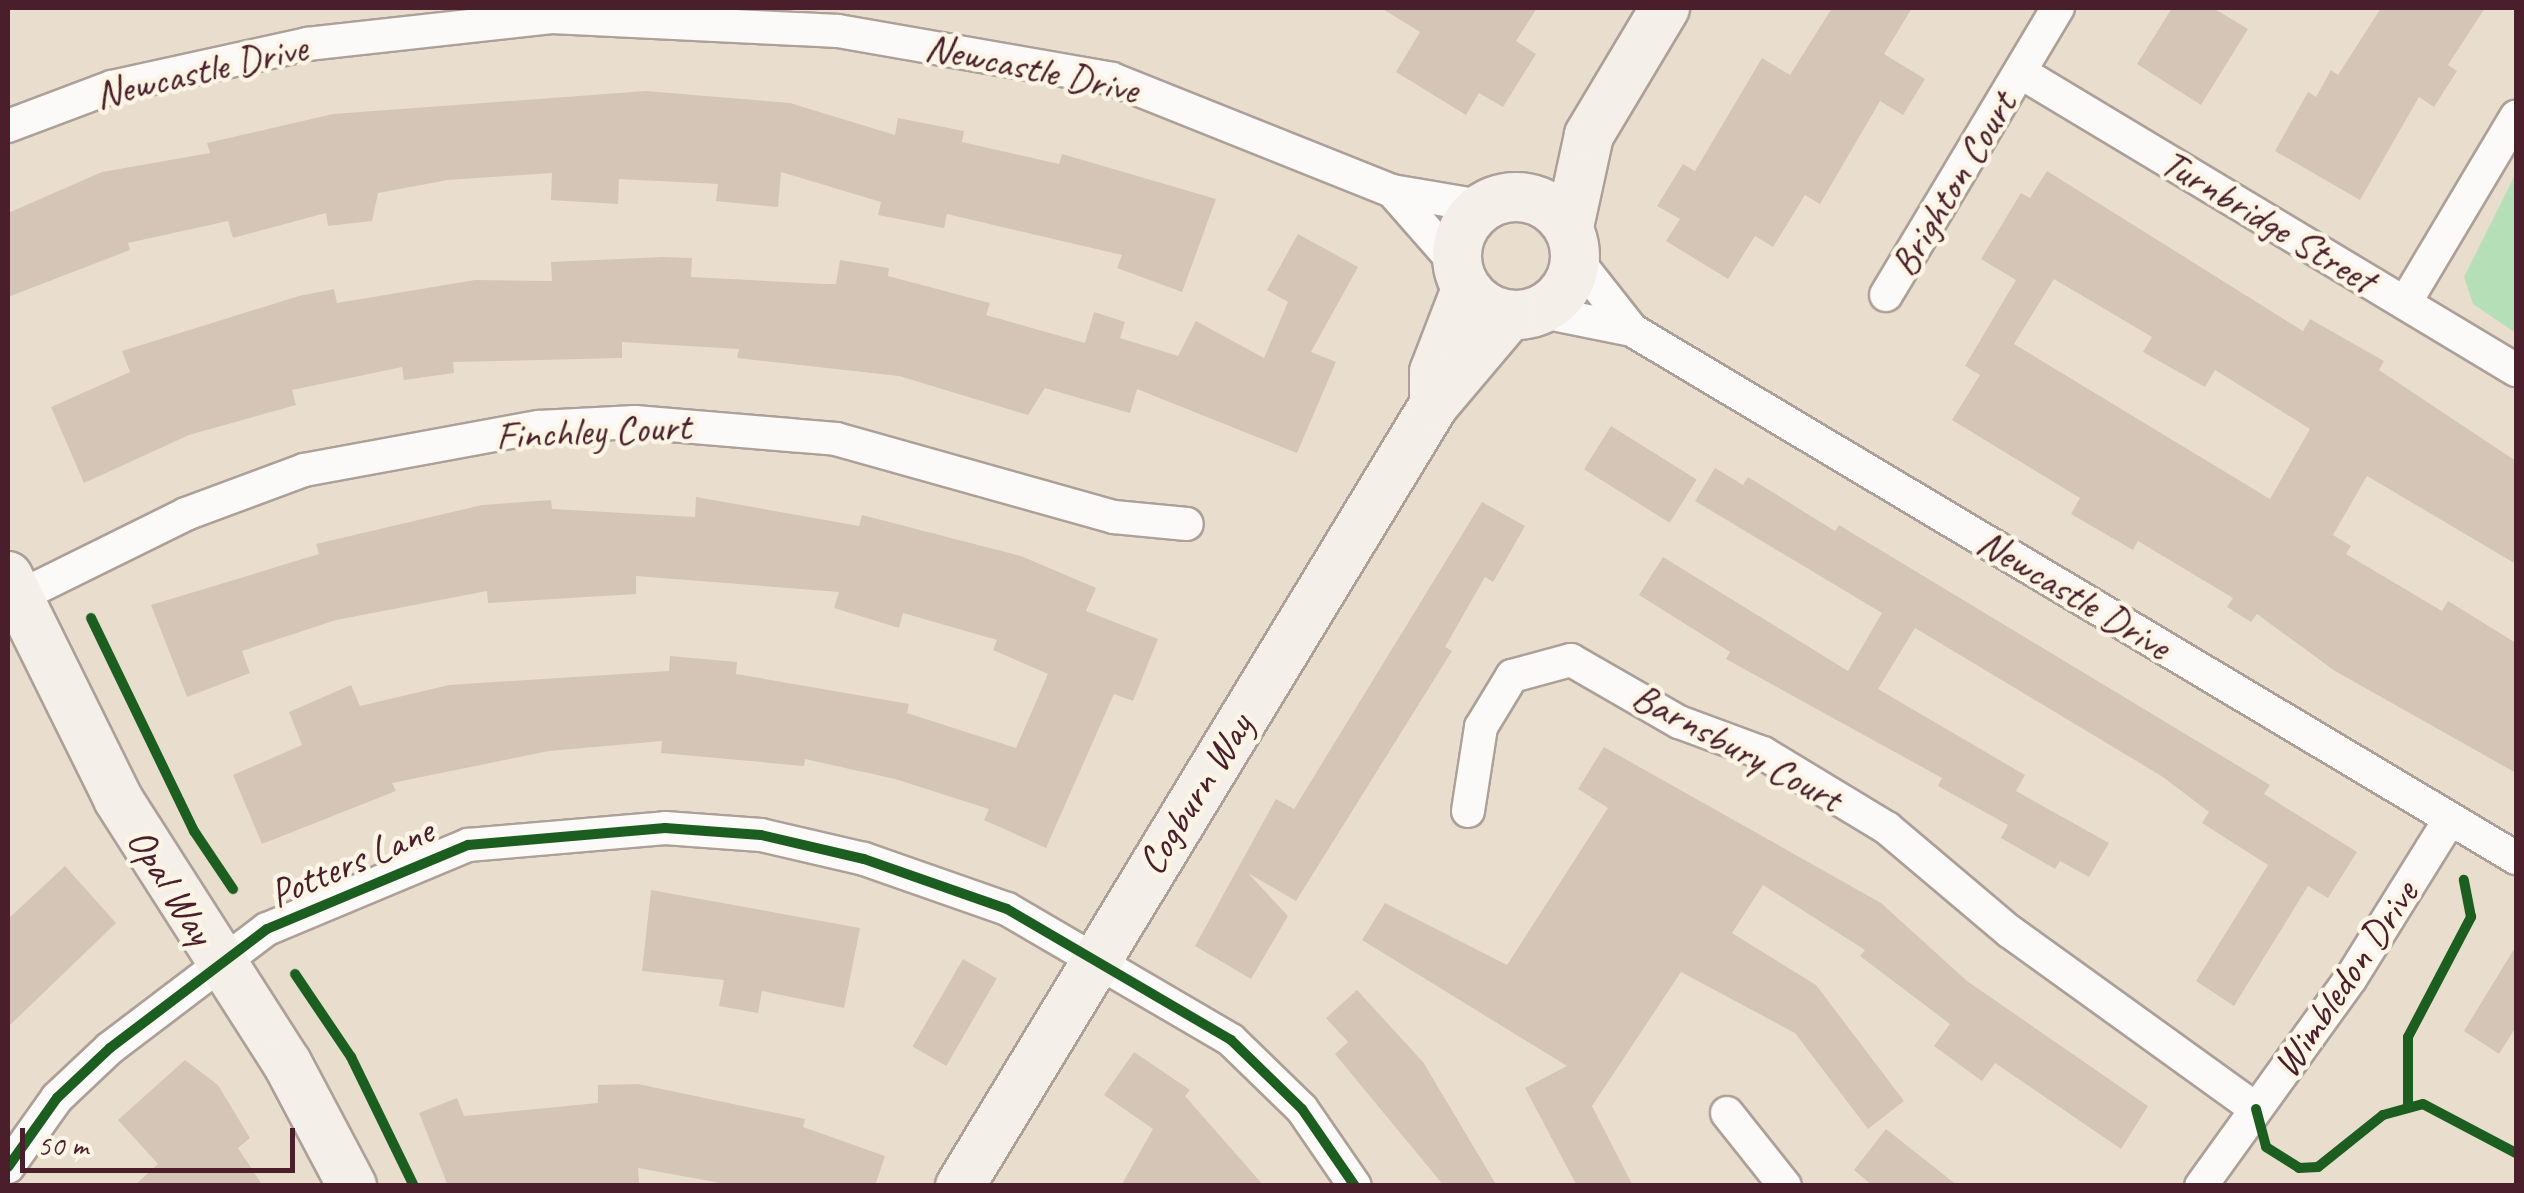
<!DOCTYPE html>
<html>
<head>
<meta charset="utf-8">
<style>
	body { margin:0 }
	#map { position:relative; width:2524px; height:1193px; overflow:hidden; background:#e9dece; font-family:Caveat,sans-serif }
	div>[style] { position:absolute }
	.green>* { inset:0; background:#b5dfb6 }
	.building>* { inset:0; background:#d5c5b7; transform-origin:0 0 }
	.roads { filter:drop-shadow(2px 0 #aca098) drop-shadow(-2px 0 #aca098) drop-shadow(0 2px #aca098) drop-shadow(0 -2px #aca098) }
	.street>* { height:32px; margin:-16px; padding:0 16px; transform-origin:16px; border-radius:16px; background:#fcfaf8 }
	.secondary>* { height:48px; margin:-24px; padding:0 24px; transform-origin:24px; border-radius:24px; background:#f4f0e9 }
	.secondary>.ring { margin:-24px; padding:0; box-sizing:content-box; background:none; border:48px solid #f4f0e9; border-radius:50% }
	.cycleway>* { height:10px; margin:-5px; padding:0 5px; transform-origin:5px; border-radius:5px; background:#1b5e20 }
	span { translate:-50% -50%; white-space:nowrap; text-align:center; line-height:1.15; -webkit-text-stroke:9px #fcf5e5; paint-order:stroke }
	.street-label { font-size:40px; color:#4a1f2b }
	.frame { position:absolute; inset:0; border:10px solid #4a1f2b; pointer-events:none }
	.scale { position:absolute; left:20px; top:1128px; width:275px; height:45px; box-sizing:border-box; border:5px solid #4a1f2b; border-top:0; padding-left:12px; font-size:30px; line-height:35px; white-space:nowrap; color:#4a1f2b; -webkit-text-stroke:8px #fcf5e5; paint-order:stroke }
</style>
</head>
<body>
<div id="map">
	<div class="green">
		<i style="clip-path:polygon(2516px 173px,2516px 333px,2473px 304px,2464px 277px)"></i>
	</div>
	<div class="building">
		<i style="clip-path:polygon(1381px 8px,1537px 8px,1516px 41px,1536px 54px,1503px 107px,1479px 93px,1466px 115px,1396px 72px,1420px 32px)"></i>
		<i style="clip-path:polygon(1832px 8px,1912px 8px,1884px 54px,1925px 79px,1903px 115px,1880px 101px,1820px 204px,1805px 195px,1773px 247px,1755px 236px,1728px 279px,1666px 241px,1680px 219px,1657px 206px,1683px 164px,1695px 171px,1762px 58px,1790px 75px)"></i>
		<i style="clip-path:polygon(2172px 8px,2213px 8px,2248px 29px,2201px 105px,2137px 64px)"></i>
		<i style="clip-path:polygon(2381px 8px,2485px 8px,2448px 65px,2457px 71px,2434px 107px,2419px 97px,2360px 200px,2275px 151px,2308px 92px,2316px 97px,2331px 70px,2338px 75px)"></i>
		<i style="clip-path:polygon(646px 91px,790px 103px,895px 135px,898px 118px,964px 131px,962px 142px,1059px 164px,1062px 154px,1216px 199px,1182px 292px,1117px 268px,1122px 255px,947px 214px,944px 228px,878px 215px,881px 202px,781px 172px,778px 207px,716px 201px,718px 184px,619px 179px,618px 204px,551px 200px,552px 173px,448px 180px,378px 193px,372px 221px,328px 226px,326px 213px,233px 238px,228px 221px,128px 243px,130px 250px,8px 297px,8px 213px,102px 172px,210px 153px,207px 143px,333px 114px)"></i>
		<i style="clip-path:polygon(evenodd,2047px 171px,2303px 331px,2310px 319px,2384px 361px,2379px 370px,2516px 461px,2516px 564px,2367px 476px,2333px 535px,2351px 546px,2346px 554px,2442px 611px,2448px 601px,2516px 643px,2516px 773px,2335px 671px,2257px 614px,2251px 622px,2227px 607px,2233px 598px,2138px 541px,2133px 550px,2071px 514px,2080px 498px,1952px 420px,1980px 375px,1965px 366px,2016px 280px,1981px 259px,2021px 193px,2030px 198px,2047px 171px,2054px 279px,2152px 337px,2143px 352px,2205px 387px,2215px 370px,2310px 429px,2270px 499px,2014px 344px,2054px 279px)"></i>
		<i style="clip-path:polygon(1298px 234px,1358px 267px,1311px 352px,1336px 362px,1297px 453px,1137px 389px,1130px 413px,1045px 388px,1028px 415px,899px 376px,737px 358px,739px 349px,622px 342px,622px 358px,453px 362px,454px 373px,404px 380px,402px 367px,292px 390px,296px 405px,189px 435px,84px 483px,51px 407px,130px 372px,122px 351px,299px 296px,334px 289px,337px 303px,475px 280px,552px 281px,551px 262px,663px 257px,692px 258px,691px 277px,824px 284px,836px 284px,840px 260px,889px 268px,888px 276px,990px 303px,986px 315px,1085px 343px,1094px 312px,1125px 322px,1120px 338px,1178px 356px,1196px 321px,1264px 358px,1288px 302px,1267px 290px)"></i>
		<i style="left:1611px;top:426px;width:101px;height:51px;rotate:32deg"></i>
		<i style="clip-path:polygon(1715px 468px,1743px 485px,1748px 477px,1835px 531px,1839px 525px,2270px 785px,2264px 794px,2357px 852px,2328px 898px,2308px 886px,2234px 1006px,2196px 981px,2268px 865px,2202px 823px,2209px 812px,2163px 777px,1915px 628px,1878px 689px,2025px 775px,2016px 791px,2109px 843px,2089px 877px,2060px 861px,2055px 869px,2001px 838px,2008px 825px,1938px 786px,1942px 778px,1726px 659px,1730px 652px,1639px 595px,1663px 557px,1848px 671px,1882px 613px,1695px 501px)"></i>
		<i style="clip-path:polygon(696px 497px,859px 526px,862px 515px,1021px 556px,1096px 588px,1086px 611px,1158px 639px,1133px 701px,1114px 694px,1046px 848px,984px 820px,989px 809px,895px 779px,805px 759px,804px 766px,661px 753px,662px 741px,549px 751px,392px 783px,396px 791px,262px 844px,233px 775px,302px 745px,289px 712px,351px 685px,360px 706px,449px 685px,669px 671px,670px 656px,737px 662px,736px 674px,909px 704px,907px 713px,1016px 748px,1048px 674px,993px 650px,997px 640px,903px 613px,899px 628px,834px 608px,839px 592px,636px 576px,636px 594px,488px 603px,487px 591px,336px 620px,242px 651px,250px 673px,187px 697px,151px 605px,319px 554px,316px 544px,482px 505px,551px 500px,552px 509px,695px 517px)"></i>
		<i style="clip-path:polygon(1482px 502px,1525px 526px,1493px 582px,1485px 577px,1445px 647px,1452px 651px,1296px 901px,1248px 873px,1288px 916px,1251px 979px,1195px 946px,1276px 799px,1294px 809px)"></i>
		<i style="clip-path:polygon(1604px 747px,1881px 903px,1967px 981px,2148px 1106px,2121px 1149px,1995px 1063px,1982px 1081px,1934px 1046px,1950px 1024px,1860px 956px,1865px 950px,1763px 885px,1732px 933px,1816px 985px,1904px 1101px,1868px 1129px,1795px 1033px,1681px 972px,1592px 1106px,1633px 1186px,1577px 1186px,1525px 1088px,1567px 1066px,1362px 940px,1385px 903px,1507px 965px,1608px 808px,1578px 789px)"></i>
		<i style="clip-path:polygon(65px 866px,116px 923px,8px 1027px,8px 919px)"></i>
		<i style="clip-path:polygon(651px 890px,860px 928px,844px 1008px,762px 991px,758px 1013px,719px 1006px,724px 980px,642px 971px)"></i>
		<i style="clip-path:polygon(2516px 946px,2516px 1027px,2499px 1054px,2464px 1031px)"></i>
		<i style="left:963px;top:959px;width:39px;height:101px;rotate:30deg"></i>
		<i style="clip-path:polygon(1357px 990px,1423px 1062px,1497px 1186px,1444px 1186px,1335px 1054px,1348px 1042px,1326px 1018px)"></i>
		<i style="clip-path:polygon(1134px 1052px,1190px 1090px,1185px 1096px,1264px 1186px,1121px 1186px,1153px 1129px,1104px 1095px)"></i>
		<i style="clip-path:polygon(185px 1060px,218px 1085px,250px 1138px,238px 1148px,263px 1186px,134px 1186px,158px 1164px,118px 1120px)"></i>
		<i style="clip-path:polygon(638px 1084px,805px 1119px,803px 1127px,885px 1156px,875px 1186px,737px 1186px,638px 1168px,639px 1183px,448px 1186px,419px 1113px,457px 1098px,464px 1116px,598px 1103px,598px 1085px)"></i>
		<i style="clip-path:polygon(1886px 1129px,1958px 1186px,1873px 1186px,1854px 1170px)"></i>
	</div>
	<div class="roads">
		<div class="street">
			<i style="left:2020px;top:72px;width:579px;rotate:31deg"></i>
			<i style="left:8px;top:126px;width:111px;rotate:-20.6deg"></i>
			<i style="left:112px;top:87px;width:200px;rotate:-12.4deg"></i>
			<i style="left:307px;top:44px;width:246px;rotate:-6.3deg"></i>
			<i style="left:552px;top:17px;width:286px;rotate:2.8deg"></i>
			<i style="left:838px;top:31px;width:278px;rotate:9.9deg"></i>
			<i style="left:1112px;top:79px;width:302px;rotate:21.8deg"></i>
			<i style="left:1392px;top:191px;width:90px;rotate:9.6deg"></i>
			<i style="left:1392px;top:191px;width:98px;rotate:48.7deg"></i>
			<i style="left:1576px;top:259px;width:90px;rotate:51.7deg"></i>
			<i style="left:1886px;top:295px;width:335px;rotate:-59.1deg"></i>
			<i style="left:2405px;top:303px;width:217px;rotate:-59.2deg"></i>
			<i style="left:1538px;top:311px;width:96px;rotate:11.4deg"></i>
			<i style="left:1632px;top:330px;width:1030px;rotate:30.85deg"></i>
			<i style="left:8px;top:602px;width:199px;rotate:-26.3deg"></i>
			<i style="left:186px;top:514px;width:126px;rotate:-20.4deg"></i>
			<i style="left:304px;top:470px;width:239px;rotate:-10.4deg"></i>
			<i style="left:539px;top:427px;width:96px;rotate:-3deg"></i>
			<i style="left:635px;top:422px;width:202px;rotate:4.8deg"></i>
			<i style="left:836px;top:439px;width:289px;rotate:15.7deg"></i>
			<i style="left:1114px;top:517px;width:73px;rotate:5.5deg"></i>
			<i style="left:1468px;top:811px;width:85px;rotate:-81.2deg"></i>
			<i style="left:1481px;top:727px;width:60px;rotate:-58.7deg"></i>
			<i style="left:1512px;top:676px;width:61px;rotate:-15.2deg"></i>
			<i style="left:1571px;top:660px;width:125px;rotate:29.9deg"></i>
			<i style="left:1679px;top:722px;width:90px;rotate:20.3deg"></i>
			<i style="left:1763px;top:753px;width:145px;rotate:31.2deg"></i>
			<i style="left:1887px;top:828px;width:160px;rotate:40.2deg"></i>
			<i style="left:2009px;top:931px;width:304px;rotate:35.8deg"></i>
			<i style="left:1727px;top:1113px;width:93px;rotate:51.5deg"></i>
			<i style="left:8px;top:1167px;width:85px;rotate:-54.6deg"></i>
			<i style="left:57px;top:1098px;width:73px;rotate:-43.3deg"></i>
			<i style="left:110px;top:1048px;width:197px;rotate:-37.2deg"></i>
			<i style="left:267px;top:929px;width:218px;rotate:-22.7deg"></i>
			<i style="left:468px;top:845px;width:198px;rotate:-4.9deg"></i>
			<i style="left:665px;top:828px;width:96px;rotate:4.2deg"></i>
			<i style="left:761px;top:835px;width:106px;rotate:13.1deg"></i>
			<i style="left:864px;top:859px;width:151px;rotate:19.3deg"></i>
			<i style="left:1007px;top:909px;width:259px;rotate:30.3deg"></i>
			<i style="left:1231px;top:1040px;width:99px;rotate:44.2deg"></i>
			<i style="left:1302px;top:1109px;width:93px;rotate:55.5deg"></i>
			<i style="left:2201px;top:1186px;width:256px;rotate:-54.2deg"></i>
			<i style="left:2351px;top:978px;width:187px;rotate:-58.1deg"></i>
		</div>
		<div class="secondary">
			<i class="ring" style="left:1457px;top:197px;width:70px;height:70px"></i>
			<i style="left:1569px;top:227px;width:94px;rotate:-77.7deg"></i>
			<i style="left:1589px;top:135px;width:148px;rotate:-59.1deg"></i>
			<i style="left:1434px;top:405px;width:33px;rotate:-90deg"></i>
			<i style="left:1434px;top:372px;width:89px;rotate:-68.9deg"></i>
			<i style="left:8px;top:576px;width:249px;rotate:63.7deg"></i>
			<i style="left:118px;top:799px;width:313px;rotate:57.4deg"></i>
			<i style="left:287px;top:1063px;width:139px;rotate:62.1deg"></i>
			<i style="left:960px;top:1186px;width:914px;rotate:-58.75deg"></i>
			<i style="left:1434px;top:405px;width:118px;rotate:-49.8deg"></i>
		</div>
	</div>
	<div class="cycleway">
		<i style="left:91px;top:618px;width:237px;rotate:64.2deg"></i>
		<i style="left:194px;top:831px;width:70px;rotate:56.1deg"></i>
		<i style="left:295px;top:974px;width:100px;rotate:56deg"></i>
		<i style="left:351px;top:1057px;width:144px;rotate:64deg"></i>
		<i style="left:2408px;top:1106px;width:69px;rotate:-90deg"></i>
		<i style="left:2408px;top:1037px;width:136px;rotate:-62.3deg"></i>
		<i style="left:2471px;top:917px;width:38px;rotate:-101deg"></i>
		<i style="left:2256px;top:1109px;width:39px;rotate:75deg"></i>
		<i style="left:2266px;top:1147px;width:39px;rotate:32deg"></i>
		<i style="left:2299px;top:1168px;width:19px;rotate:-3deg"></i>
		<i style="left:2318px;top:1167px;width:83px;rotate:-38.7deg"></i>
		<i style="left:2383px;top:1115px;width:41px;rotate:-15.4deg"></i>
		<i style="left:2423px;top:1104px;width:105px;rotate:27.8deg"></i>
		<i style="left:8px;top:1167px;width:85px;rotate:-54.6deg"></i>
		<i style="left:57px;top:1098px;width:73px;rotate:-43.3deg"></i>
		<i style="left:110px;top:1048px;width:197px;rotate:-37.2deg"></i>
		<i style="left:267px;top:929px;width:218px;rotate:-22.7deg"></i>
		<i style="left:468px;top:845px;width:198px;rotate:-4.9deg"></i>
		<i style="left:665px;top:828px;width:96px;rotate:4.2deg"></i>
		<i style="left:761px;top:835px;width:106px;rotate:13.1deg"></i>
		<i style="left:864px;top:859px;width:151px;rotate:19.3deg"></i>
		<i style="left:1007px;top:909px;width:259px;rotate:30.3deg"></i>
		<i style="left:1231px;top:1040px;width:99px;rotate:44.2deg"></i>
		<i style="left:1302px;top:1109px;width:93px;rotate:55.5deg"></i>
	</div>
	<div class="street-label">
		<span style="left:1032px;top:68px;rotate:12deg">Newcastle Drive</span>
		<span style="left:201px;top:71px;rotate:-13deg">Newcastle Drive</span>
		<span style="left:1953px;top:184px;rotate:-59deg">Brighton Court</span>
		<span style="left:2268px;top:221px;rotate:31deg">Turnbridge Street</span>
		<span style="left:593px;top:431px;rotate:-3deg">Finchley Court</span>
		<span style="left:2074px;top:594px;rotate:31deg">Newcastle Drive</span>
		<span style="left:1737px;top:747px;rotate:28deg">Barnsbury Court</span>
		<span style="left:1195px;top:794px;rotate:-58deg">Cogburn Way</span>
		<span style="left:351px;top:862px;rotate:-23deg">Potters Lane</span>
		<span style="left:171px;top:886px;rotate:58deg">Opal Way</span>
		<span style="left:2345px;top:979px;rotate:-56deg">Wimbledon Drive</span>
	</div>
	<div class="frame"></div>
	<div class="scale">50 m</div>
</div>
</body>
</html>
